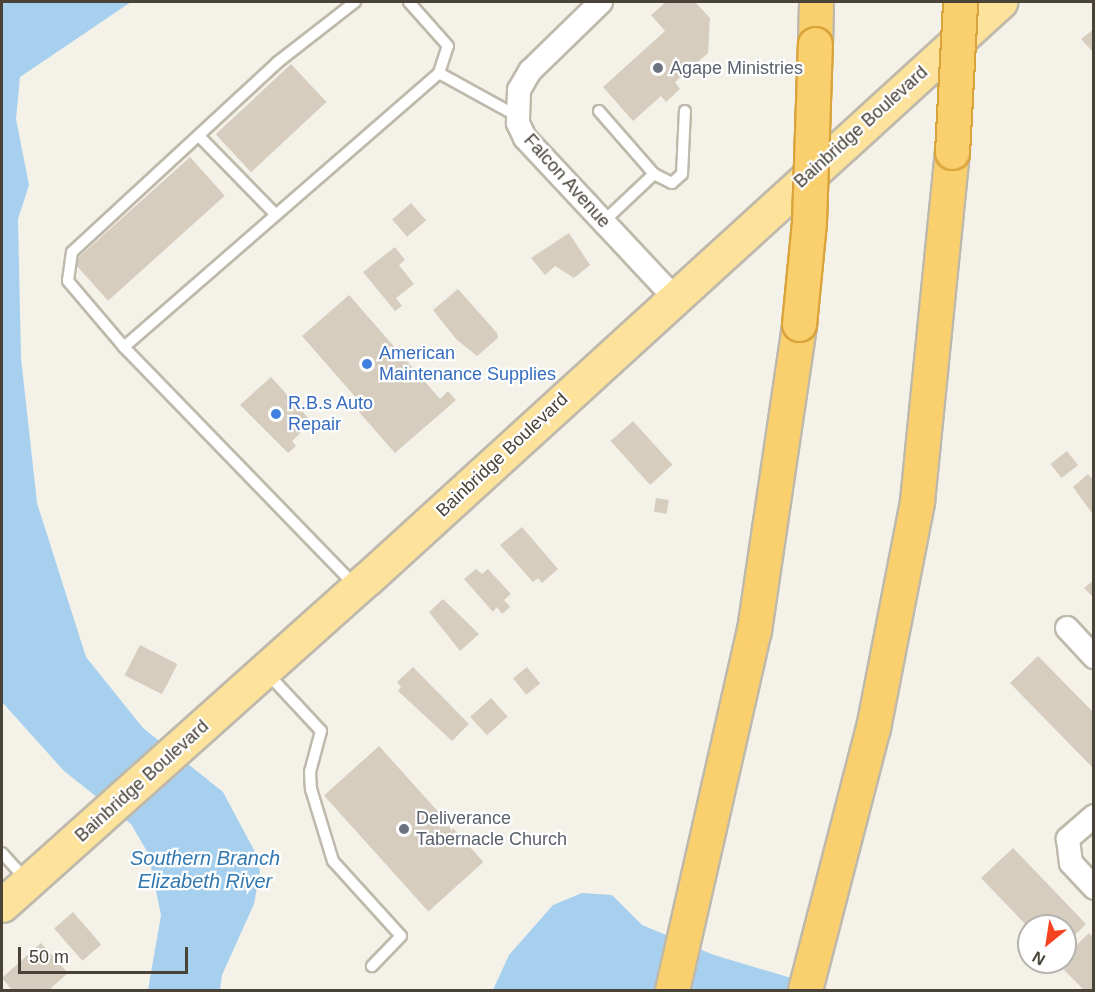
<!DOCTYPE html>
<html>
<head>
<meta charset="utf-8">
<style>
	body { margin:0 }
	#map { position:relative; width:1095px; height:992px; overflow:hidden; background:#f4f1e9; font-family:Helvetica,sans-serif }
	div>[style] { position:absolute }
	.water>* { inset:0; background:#a7d0ef }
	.building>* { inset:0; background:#d6cdbf; transform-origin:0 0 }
	.roads { filter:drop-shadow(2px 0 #bfb9ac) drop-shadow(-2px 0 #bfb9ac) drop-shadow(0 2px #bfb9ac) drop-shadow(0 -2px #bfb9ac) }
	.lane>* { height:10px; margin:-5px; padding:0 5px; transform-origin:5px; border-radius:5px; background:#fff }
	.street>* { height:22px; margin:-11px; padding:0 11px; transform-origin:11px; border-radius:11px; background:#fff }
	.primary>* { height:33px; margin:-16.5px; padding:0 16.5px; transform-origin:16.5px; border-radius:16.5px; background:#fce29a }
	.highway>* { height:33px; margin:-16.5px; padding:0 16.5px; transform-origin:16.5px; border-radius:16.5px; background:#facf6e }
	.bridges { filter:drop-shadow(2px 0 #daa43d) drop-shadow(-2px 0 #daa43d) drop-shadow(0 2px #daa43d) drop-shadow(0 -2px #daa43d) }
	.highway-bridge>* { height:33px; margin:-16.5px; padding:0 16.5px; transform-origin:16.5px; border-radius:16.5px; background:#facf6e }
	.dots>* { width:16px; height:16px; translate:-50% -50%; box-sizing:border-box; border:3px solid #fff; border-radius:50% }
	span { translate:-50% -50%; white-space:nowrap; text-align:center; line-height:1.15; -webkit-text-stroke:4.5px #fff; paint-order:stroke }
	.worship-label { font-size:18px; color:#5b616d }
	.left { translate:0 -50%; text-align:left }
	.street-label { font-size:18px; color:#484237 }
	.shop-label { font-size:18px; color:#366cbe }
	.water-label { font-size:20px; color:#3279b2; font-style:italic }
	.frame { position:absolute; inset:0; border:3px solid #484237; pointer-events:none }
	.north { position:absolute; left:1017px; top:914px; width:60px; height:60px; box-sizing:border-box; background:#fff; border:2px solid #b6b3af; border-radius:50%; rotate:210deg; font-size:16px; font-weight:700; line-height:24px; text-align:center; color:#484237 }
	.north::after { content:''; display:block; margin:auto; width:21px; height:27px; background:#f5441f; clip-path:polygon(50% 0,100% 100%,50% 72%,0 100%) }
	.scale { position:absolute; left:18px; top:947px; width:170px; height:27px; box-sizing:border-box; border:3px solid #484237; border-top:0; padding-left:8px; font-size:18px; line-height:21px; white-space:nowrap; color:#484237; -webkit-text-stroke:4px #fff; paint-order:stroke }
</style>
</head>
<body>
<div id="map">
	<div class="water">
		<i style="clip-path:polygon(2px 2px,131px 2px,20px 77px,16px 119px,29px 185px,18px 219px,21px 358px,37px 503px,86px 657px,143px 728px,223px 792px,254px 850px,260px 872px,254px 904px,222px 975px,220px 990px,148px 990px,161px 915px,148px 853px,131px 824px,64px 771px,2px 702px)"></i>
		<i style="clip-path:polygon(582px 893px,612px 895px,642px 925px,714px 955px,831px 990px,493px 990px,509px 955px,553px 905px)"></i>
	</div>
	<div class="building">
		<i style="clip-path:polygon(666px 2px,695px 2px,710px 18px,708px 53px,675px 82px,680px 89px,666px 102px,661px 96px,633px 121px,603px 87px,665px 31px,651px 15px)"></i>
		<i style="clip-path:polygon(1094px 29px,1094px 53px,1081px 39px)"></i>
		<i style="left:291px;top:64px;width:52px;height:103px;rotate:47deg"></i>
		<i style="left:190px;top:157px;width:52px;height:157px;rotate:48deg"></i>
		<i style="left:411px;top:203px;width:23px;height:25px;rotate:49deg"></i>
		<i style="clip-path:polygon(569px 233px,590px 265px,574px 278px,555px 266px,545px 275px,531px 258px)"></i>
		<i style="clip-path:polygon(395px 247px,405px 260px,399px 265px,414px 284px,396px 298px,402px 306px,395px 311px,363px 272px)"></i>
		<i style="clip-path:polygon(458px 289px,497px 333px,498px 338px,477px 356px,456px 339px,433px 310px)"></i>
		<i style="clip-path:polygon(349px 295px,440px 399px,448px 391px,456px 400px,395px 453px,359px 412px,365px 408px,302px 336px)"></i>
		<i style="clip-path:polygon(271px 377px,312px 422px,292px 441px,296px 446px,288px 453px,240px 405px)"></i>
		<i style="left:633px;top:421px;width:59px;height:30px;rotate:48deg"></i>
		<i style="left:1067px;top:451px;width:18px;height:21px;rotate:52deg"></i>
		<i style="clip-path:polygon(1088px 474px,1094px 481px,1094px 516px,1073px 487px)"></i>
		<i style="left:656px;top:498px;width:13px;height:14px;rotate:9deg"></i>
		<i style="clip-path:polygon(522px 527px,558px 569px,542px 583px,538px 578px,533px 582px,500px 545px)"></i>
		<i style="clip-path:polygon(476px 569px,482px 574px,488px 569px,511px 594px,504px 600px,510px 607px,502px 614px,497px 607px,493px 612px,464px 579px)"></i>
		<i style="clip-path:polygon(1094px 580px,1094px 598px,1084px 588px)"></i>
		<i style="clip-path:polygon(443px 599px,479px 634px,460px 651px,429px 612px)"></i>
		<i style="left:140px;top:645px;width:42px;height:34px;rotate:27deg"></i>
		<i style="clip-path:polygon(1038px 656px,1094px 713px,1094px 769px,1010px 683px)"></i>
		<i style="clip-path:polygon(413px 667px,469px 724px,452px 741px,398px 691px,401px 687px,397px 682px)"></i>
		<i style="left:527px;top:667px;width:21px;height:18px;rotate:51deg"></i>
		<i style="left:491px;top:698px;width:25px;height:28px;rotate:48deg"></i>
		<i style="left:379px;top:746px;width:156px;height:74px;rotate:48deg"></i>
		<i style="clip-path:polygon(1013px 848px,1086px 924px,1065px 945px,1065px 926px,1029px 928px,981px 878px)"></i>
		<i style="left:73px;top:912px;width:43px;height:25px;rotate:49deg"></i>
		<i style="clip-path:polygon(1089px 933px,1094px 938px,1094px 990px,1084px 990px,1057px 963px,1065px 962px,1065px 956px)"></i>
		<i style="clip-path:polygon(41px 943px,68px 973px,49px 990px,12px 990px,2px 978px)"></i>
	</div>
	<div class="roads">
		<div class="lane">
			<i style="left:355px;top:2px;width:98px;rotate:142.1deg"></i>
			<i style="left:278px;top:62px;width:280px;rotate:137.3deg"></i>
			<i style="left:72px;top:252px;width:29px;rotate:98deg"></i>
			<i style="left:68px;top:281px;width:87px;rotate:49.7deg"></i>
			<i style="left:124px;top:347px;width:332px;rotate:45.9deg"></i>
			<i style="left:439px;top:73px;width:89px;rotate:28.9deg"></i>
			<i style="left:599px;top:111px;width:84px;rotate:48.9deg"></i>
			<i style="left:654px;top:174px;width:20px;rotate:27deg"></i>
			<i style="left:672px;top:183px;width:13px;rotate:-42deg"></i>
			<i style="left:682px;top:174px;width:63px;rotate:-87.3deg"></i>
			<i style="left:199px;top:136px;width:110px;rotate:45.7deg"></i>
			<i style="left:603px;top:222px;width:70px;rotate:-43.3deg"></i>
			<i style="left:124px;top:347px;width:417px;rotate:-41deg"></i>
			<i style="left:439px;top:73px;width:28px;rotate:-72deg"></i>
			<i style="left:448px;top:46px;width:59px;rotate:-131.6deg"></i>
			<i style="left:267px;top:673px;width:79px;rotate:47deg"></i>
			<i style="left:321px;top:731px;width:42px;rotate:105deg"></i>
			<i style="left:310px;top:772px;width:17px;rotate:87deg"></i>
			<i style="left:311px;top:789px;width:75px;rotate:73deg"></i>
			<i style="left:333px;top:861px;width:101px;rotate:47.8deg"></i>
			<i style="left:401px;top:936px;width:42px;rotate:134deg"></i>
			<i style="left:2px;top:853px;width:36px;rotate:48deg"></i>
		</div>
		<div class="street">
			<i style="left:601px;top:2px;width:99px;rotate:135.8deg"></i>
			<i style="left:530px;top:71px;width:22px;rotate:120deg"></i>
			<i style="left:519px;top:90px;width:33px;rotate:92deg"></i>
			<i style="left:518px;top:123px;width:17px;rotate:65deg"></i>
			<i style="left:525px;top:138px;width:218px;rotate:46.9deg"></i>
			<i style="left:1067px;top:628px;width:40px;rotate:47deg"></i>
			<i style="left:1094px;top:816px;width:35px;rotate:139deg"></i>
			<i style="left:1068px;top:839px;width:24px;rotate:83deg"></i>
			<i style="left:1071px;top:863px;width:34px;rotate:47deg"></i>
		</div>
		<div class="primary">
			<i style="left:2px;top:905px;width:489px;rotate:-41.8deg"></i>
			<i style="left:367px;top:579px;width:857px;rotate:-42.35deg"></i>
		</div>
		<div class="highway">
			<i style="left:815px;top:44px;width:42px;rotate:-88.6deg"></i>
			<i style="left:672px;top:990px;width:369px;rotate:-77.2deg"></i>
			<i style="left:754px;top:630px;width:309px;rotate:-81.6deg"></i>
			<i style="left:805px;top:990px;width:271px;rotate:-75.5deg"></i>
			<i style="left:873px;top:728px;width:231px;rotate:-79deg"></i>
			<i style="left:917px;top:501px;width:351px;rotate:-84.3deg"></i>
		</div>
	</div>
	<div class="bridges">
		<div class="highway-bridge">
			<i style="left:952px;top:152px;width:150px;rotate:-86.9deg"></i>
			<i style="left:799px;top:324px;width:102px;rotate:-84.4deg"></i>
			<i style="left:809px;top:222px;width:178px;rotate:-88.1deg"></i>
		</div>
	</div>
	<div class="dots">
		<i style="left:658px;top:68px;background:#6b7280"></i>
		<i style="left:367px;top:364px;background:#3f7fe0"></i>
		<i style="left:276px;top:414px;background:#3f7fe0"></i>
		<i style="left:404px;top:829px;background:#6b7280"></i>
	</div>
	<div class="worship-label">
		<span class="left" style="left:670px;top:68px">Agape Ministries</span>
		<span class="left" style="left:416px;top:829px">Deliverance<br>Tabernacle Church</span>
	</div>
	<div class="street-label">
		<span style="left:861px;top:127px;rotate:-42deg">Bainbridge Boulevard</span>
		<span style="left:567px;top:181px;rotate:48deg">Falcon Avenue</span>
		<span style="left:502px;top:455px;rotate:-43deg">Bainbridge Boulevard</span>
		<span style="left:142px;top:781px;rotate:-42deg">Bainbridge Boulevard</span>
	</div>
	<div class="shop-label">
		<span class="left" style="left:379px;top:364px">American<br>Maintenance Supplies</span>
		<span class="left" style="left:288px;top:414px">R.B.s Auto<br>Repair</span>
	</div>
	<div class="water-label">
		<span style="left:205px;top:870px">Southern Branch<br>Elizabeth River</span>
	</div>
	<div class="frame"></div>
	<div class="north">N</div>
	<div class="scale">50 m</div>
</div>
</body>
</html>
